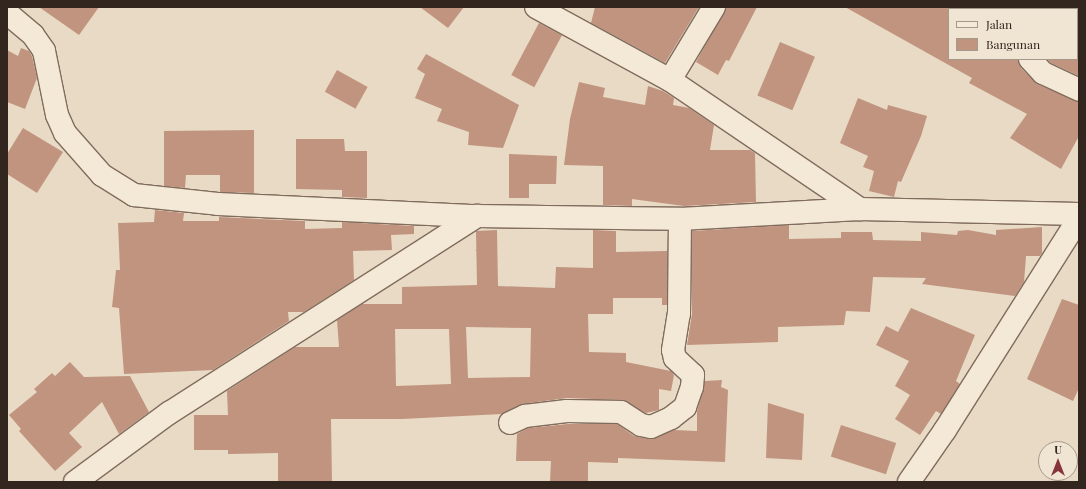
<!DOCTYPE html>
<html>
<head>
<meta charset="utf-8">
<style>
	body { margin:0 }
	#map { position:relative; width:1086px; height:489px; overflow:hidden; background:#e8dac4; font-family:"Playfair Display",serif }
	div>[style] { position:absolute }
	.building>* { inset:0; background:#c1947f; transform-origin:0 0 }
	.roads { filter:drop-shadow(1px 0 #806c5d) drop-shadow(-1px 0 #806c5d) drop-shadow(0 1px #806c5d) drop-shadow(0 -1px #806c5d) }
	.street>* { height:22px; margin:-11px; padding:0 11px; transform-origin:11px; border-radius:11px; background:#f4e8d6 }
	.secondary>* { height:22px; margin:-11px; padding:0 11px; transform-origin:11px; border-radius:11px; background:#f4e8d6 }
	span { translate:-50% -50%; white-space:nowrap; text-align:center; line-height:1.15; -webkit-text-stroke:4px #f0e5d3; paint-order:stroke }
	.frame { position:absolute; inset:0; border:8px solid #32261f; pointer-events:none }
	.legend { position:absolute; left:948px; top:8px; width:130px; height:52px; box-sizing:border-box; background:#f0e5d3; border:1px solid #a4998b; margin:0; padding:5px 7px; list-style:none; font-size:12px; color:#32261f }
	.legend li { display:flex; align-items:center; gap:8px; height:20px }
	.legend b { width:20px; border:1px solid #a4998b }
	.north { position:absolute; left:1038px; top:441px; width:40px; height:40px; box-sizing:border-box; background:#f0e5d3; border:1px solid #a4998b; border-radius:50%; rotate:0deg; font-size:11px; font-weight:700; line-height:16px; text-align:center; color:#32261f }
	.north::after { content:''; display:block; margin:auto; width:14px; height:18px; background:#87353d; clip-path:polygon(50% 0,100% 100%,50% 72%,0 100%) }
</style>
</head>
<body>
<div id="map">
	<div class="building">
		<i style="clip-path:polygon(39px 7px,99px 7px,79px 35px)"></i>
		<i style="clip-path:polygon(420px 7px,464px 7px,448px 28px)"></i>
		<i style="clip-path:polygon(595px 7px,699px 7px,665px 63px,591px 23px)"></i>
		<i style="clip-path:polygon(726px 7px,757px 7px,729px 61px,726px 60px,718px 75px,696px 62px)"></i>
		<i style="clip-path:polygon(845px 7px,949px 7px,949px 59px,1018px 59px,1021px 68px,1037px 84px,1079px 102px,1079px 136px,1061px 169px,1010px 138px,1027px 114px,969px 83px,972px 78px)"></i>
		<i style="left:539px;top:23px;width:26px;height:59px;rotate:28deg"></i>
		<i style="left:780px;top:42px;width:38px;height:58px;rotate:23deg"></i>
		<i style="clip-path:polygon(21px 48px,29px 51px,32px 56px,37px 78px,25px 109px,7px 102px,7px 50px,18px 56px)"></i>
		<i style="clip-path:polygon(426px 54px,519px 105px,503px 148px,468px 145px,469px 132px,437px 121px,442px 109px,415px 98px,425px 74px,417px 69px)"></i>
		<i style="clip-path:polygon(1047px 59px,1079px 59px,1079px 76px,1051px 63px)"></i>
		<i style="left:337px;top:70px;width:35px;height:25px;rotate:29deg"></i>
		<i style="clip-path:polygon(579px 82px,605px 88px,603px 97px,645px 105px,648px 86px,663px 91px,674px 98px,673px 105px,689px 108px,714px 125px,710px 150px,750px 150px,755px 153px,756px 202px,684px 206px,632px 199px,632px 206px,603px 205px,603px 166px,564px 165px,570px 119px)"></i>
		<i style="clip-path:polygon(858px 98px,887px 110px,888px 105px,927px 116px,921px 136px,901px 182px,898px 181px,894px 197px,869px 191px,874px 171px,863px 167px,868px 156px,840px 143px)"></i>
		<i style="clip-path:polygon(23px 128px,63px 152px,37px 193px,7px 174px,7px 154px)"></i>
		<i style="clip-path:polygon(254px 130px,254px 193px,220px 192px,220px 175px,186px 175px,185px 188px,164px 186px,164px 131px)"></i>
		<i style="clip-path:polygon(296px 139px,344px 139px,345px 151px,367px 151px,367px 198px,342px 197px,342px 190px,296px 189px)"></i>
		<i style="clip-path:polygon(509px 154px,557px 156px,556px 184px,529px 184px,529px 198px,509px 198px)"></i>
		<i style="clip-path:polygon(155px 210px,184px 213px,183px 221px,219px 221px,219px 217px,305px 221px,305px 229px,342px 228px,342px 222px,414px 226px,414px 234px,391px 235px,392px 250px,353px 251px,354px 280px,304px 312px,288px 312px,289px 321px,213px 370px,124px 374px,119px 308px,112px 307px,116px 270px,120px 270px,118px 223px,154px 222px)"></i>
		<i style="clip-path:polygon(789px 225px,789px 239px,841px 238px,841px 232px,872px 232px,873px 240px,921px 241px,921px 232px,957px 235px,958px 231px,968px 230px,996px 235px,996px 230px,1042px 227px,1042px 253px,1040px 256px,1026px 256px,1024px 282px,1015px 296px,922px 284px,926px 278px,873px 277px,870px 312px,846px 311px,844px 325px,778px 327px,778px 342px,687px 345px,692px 314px,692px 231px)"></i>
		<i style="clip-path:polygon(evenodd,497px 230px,498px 286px,555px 288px,556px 267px,593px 268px,593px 230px,616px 231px,616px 252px,667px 251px,667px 305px,662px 305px,662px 298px,613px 298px,613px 314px,588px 314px,589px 352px,626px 353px,626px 362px,671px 371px,674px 375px,671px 391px,659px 389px,659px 410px,646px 413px,621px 400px,567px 398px,523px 404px,502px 414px,402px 419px,331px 419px,332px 482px,278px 482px,278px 453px,228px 454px,228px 450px,194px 450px,194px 415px,228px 415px,227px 391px,295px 347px,339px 347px,337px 320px,362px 304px,402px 304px,402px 287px,477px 285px,476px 231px,497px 230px,466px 327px,531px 328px,530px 377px,468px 378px,466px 327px,497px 230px,395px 329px,449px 329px,451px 384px,396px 386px,395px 329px)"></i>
		<i style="clip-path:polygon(1062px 299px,1079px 305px,1079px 388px,1073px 401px,1027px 379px)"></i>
		<i style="clip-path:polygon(911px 308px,975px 335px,956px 381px,960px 384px,941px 414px,936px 411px,920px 435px,895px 419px,910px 395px,895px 386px,909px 361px,876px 345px,886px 326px,898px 332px)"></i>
		<i style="clip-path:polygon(70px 362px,84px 377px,130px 376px,149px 412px,119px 434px,102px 402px,69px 433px,82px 447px,55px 471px,19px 431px,21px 429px,9px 415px,37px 392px,34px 389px,52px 373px,55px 376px)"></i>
		<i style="clip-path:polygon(722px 380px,721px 387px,728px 390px,725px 462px,618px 458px,618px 463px,588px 462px,588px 482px,550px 482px,551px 461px,516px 461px,517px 434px,528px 428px,568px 424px,617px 424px,634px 436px,649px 439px,674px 430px,697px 431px,697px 411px,705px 381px)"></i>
		<i style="clip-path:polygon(768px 403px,804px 414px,802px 460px,766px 458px)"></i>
		<i style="left:841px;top:425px;width:58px;height:33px;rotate:18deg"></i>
	</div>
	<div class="roads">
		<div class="street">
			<i style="left:536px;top:7px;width:153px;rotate:28.6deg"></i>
			<i style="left:714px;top:7px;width:85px;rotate:121.1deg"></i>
			<i style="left:670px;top:80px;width:230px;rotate:34.2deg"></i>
			<i style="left:962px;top:7px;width:4px;rotate:34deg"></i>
			<i style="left:7px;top:13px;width:34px;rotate:40deg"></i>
			<i style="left:33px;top:35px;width:19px;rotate:55deg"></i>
			<i style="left:44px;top:51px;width:65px;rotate:78.5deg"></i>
			<i style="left:57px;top:115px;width:20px;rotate:66deg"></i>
			<i style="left:65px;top:133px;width:56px;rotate:48.6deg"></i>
			<i style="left:102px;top:175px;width:38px;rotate:32deg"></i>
			<i style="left:134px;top:195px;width:84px;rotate:6.1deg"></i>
			<i style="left:218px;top:204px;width:259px;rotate:2.7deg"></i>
			<i style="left:477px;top:216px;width:203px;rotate:0.8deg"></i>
			<i style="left:680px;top:219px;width:180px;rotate:-3.2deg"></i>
			<i style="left:860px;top:209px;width:219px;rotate:1.3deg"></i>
			<i style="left:1030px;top:59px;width:19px;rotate:47deg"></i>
			<i style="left:1043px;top:73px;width:40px;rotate:25deg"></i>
			<i style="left:510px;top:423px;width:17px;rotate:-25deg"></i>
			<i style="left:525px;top:416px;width:42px;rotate:-6.8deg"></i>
			<i style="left:567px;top:411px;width:54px;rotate:1.1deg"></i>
			<i style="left:621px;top:412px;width:24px;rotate:33deg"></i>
			<i style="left:641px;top:425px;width:10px;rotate:11deg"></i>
			<i style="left:651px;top:427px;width:22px;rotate:-24deg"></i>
			<i style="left:671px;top:418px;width:18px;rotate:-38deg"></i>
			<i style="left:685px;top:407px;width:21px;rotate:-71deg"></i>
			<i style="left:692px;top:387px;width:12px;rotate:-85deg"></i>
			<i style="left:693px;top:375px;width:25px;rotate:-137deg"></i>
			<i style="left:675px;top:358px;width:8px;rotate:-104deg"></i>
			<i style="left:673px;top:350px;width:36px;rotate:-81deg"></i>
			<i style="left:679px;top:314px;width:95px;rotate:-89.4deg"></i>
			<i style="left:75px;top:482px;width:117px;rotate:-36.3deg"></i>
			<i style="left:169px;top:413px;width:366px;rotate:-32.6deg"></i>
		</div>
		<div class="secondary">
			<i style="left:909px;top:482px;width:63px;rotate:-55.3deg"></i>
			<i style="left:945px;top:430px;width:251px;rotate:-57.7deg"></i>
		</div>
	</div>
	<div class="frame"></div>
	<ul class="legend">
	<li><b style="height:5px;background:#f4e8d6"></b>Jalan</li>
	<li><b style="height:11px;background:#c1947f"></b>Bangunan</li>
	</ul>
	<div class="north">U</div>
</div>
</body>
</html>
